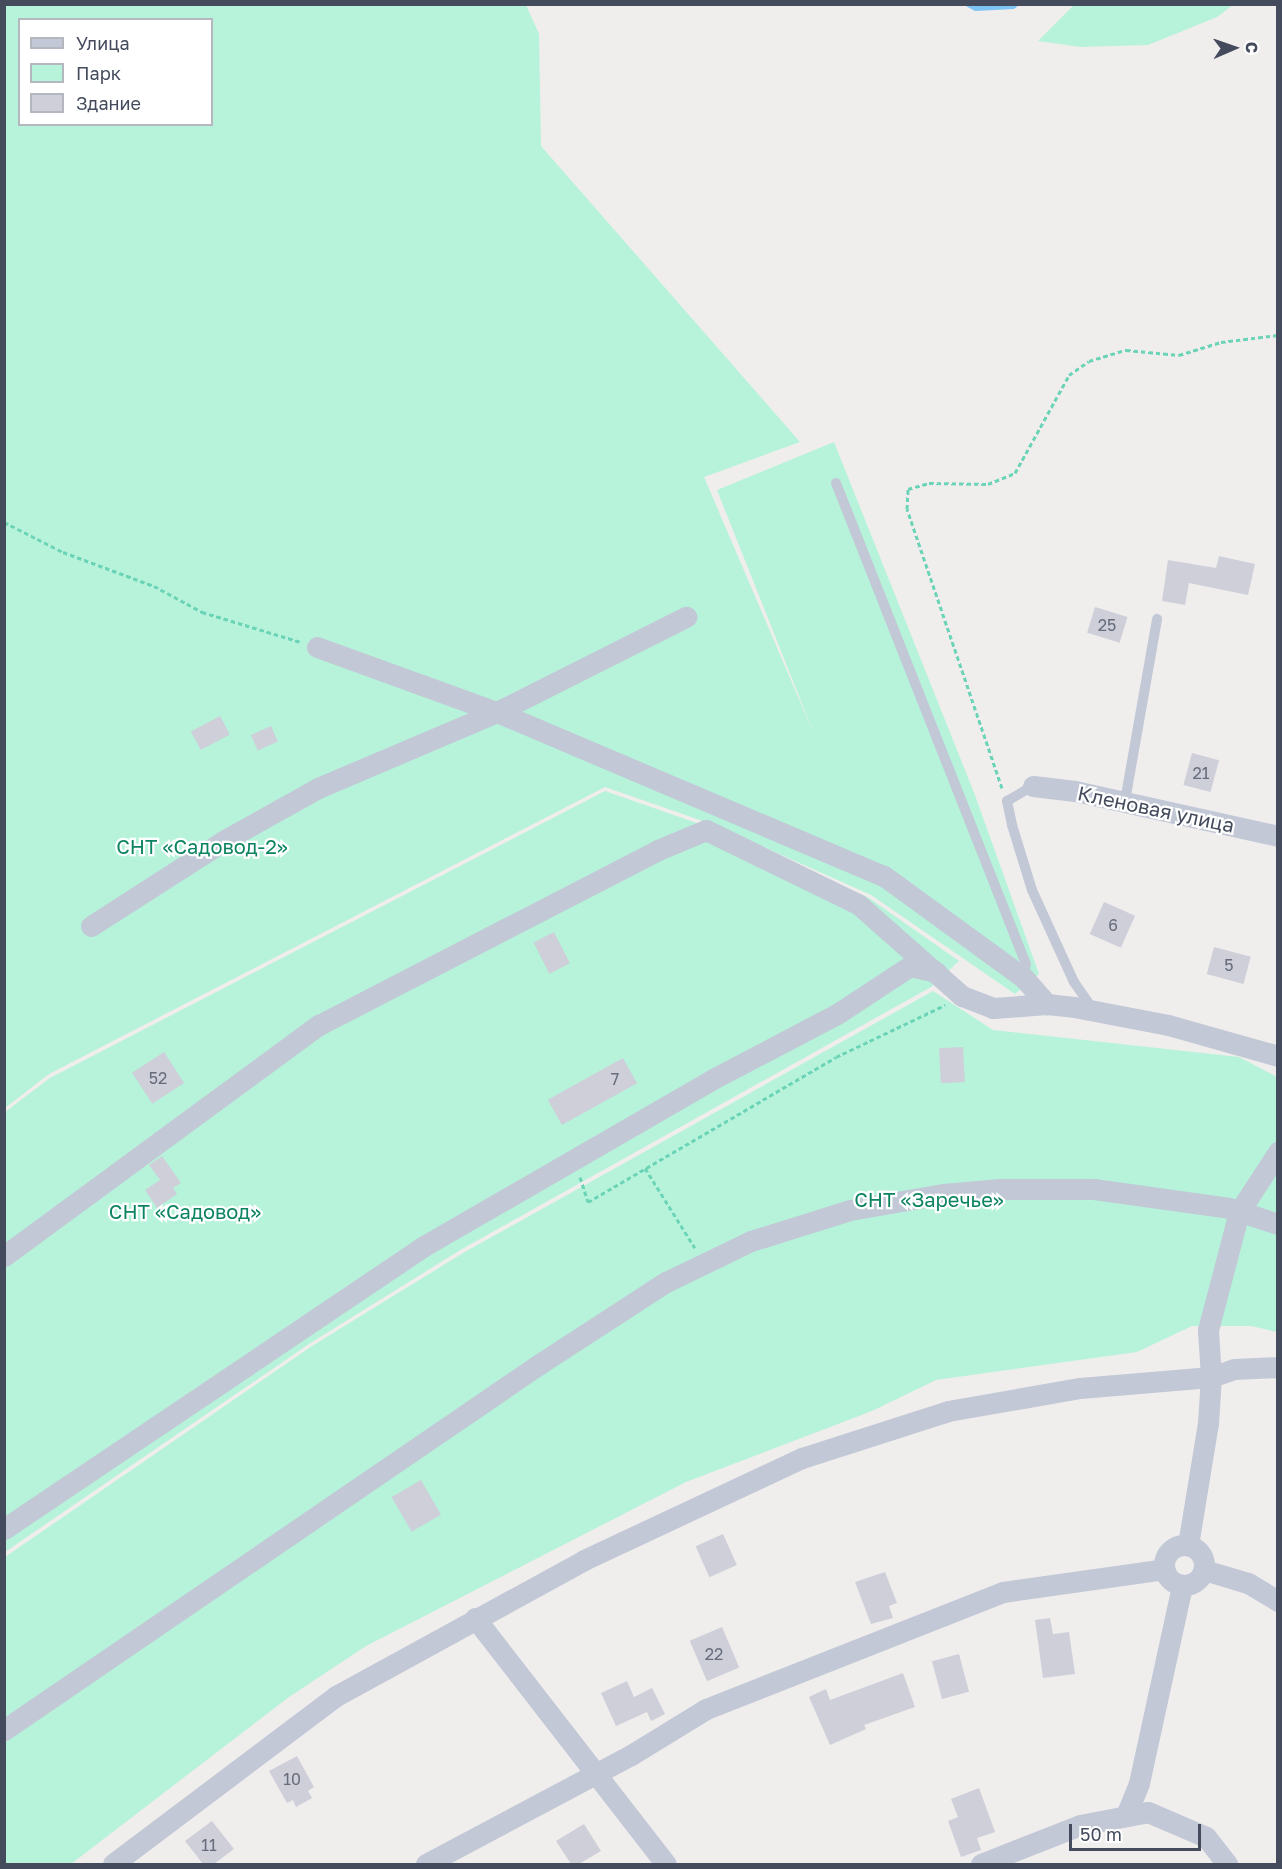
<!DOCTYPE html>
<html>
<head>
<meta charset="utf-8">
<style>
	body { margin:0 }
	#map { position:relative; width:1282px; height:1869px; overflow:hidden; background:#f0eded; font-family:"Golos Text",sans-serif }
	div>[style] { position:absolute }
	.green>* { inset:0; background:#b6f3da }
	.water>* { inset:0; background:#7ec4f4 }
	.building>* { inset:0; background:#cecfd9; transform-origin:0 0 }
	.path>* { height:3px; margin-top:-1.5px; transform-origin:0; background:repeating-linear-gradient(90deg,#6bd4b6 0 4.5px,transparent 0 7.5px) }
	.service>* { height:10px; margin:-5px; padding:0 5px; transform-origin:5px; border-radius:5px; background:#c2c8d6 }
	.minor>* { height:21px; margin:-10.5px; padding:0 10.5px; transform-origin:10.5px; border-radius:10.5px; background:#c2c8d6 }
	.minor>.ring { margin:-10.5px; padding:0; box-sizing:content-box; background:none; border:21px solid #c2c8d6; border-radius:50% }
	span { translate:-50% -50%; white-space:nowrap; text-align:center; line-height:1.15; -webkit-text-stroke:4.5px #fff; paint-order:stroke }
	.number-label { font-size:16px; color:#666c7b }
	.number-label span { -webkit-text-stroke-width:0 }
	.street-label { font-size:20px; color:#434b5c }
	.park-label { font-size:20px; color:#0d8461 }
	.frame { position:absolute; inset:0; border:6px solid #434b5c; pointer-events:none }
	.legend { position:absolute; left:18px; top:18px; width:195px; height:108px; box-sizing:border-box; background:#fff; border:2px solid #b4b7be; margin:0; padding:8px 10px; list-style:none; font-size:18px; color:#434b5c }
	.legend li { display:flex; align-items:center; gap:12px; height:30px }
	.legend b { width:30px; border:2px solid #b4b7be }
	.north { position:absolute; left:1204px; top:18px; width:60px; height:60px; -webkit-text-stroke:4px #fff; paint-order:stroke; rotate:88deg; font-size:16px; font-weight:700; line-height:24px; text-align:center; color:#434b5c }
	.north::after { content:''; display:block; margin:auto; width:21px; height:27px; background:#434b5c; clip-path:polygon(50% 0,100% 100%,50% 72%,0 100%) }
	.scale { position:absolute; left:1069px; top:1824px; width:132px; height:27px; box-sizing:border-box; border:3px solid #434b5c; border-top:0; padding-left:8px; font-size:18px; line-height:21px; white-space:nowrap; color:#434b5c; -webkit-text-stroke:4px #fff; paint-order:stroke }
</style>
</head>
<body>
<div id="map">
	<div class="green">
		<i style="clip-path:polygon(evenodd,5px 5px,526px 5px,539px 34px,541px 146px,800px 442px,704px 477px,814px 734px,717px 490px,834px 442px,975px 795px,1039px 974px,1015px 994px,871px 895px,717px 826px,605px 787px,49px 1074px,5px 1108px,5px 5px,20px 20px,212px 20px,212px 124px,20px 124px,20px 20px)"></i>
		<i style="clip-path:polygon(1074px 5px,1074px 4px,1233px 5px,1217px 17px,1148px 45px,1081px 47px,1038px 41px)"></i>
		<i style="clip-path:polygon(605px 791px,717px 830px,869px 898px,959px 961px,931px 987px,462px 1249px,309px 1344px,5px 1552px,5px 1112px,50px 1078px)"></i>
		<i style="clip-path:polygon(933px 991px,993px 1030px,1239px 1057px,1277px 1077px,1277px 1332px,1251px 1326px,1192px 1326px,1137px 1352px,936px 1380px,872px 1411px,686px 1482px,366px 1646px,289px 1697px,71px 1864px,5px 1864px,5px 1557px,312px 1346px,463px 1253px)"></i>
	</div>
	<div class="water">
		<i style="clip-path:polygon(964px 5px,1019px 5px,1014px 9px,975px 11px)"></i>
	</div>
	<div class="building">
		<i style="clip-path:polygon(1219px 556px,1255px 564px,1248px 595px,1189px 583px,1185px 605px,1162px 601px,1168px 560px,1216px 568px)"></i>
		<i style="left:1095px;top:607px;width:34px;height:27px;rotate:17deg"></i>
		<i style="left:220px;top:716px;width:21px;height:33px;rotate:62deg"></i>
		<i style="left:271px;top:726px;width:17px;height:22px;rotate:66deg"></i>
		<i style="left:1192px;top:753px;width:28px;height:33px;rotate:15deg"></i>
		<i style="left:1104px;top:902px;width:34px;height:35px;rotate:24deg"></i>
		<i style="left:554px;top:932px;width:35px;height:23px;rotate:63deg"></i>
		<i style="left:1214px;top:947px;width:38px;height:28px;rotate:15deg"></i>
		<i style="left:963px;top:1047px;width:35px;height:24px;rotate:87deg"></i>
		<i style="left:164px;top:1052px;width:37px;height:38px;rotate:57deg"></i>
		<i style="left:623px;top:1058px;width:29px;height:86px;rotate:61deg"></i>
		<i style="clip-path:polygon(162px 1156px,181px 1183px,173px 1188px,177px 1194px,157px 1208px,145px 1190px,160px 1180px,149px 1165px)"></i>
		<i style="left:421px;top:1480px;width:40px;height:34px;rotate:60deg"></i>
		<i style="left:723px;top:1534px;width:34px;height:30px;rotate:66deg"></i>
		<i style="clip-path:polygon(885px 1572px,897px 1603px,889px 1606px,893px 1618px,871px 1624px,855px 1582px)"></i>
		<i style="clip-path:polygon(1050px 1618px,1053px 1634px,1069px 1632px,1075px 1674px,1043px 1678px,1035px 1620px)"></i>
		<i style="left:722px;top:1627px;width:44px;height:35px;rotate:67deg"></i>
		<i style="left:959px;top:1654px;width:39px;height:28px;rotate:75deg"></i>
		<i style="clip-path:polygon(903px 1673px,915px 1707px,864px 1725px,866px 1729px,830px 1745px,809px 1697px,826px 1689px,830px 1700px)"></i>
		<i style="clip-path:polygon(627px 1681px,634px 1697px,652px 1688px,665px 1714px,651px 1721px,647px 1712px,616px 1726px,601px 1693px)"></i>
		<i style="clip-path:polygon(297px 1756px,314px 1787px,308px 1791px,312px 1798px,296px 1807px,293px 1800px,287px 1803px,269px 1771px)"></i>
		<i style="clip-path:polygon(979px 1788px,995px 1832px,977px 1838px,981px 1850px,961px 1857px,948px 1821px,958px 1817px,951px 1799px)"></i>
		<i style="clip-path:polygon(212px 1821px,234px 1849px,214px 1864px,203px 1864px,185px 1841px)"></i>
		<i style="clip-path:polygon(584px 1824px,601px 1851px,579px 1864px,571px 1864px,556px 1841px)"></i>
	</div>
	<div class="path">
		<i style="left:4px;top:522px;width:66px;rotate:27deg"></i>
		<i style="left:63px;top:552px;width:97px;rotate:20.5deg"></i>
		<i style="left:154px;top:586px;width:55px;rotate:28.4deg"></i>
		<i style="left:202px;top:612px;width:103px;rotate:16.9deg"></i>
		<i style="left:1002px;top:788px;width:295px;rotate:-108.8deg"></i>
		<i style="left:907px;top:509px;width:20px;rotate:-87deg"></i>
		<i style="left:908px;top:489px;width:22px;rotate:-16deg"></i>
		<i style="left:929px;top:483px;width:59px;rotate:1deg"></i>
		<i style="left:988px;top:484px;width:29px;rotate:-22deg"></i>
		<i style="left:1015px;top:473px;width:112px;rotate:-61.1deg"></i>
		<i style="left:1069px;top:375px;width:24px;rotate:-35deg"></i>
		<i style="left:1089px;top:361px;width:39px;rotate:-17deg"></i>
		<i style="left:1126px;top:350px;width:53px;rotate:5.4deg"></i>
		<i style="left:1179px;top:355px;width:44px;rotate:-17.2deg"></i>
		<i style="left:1221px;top:342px;width:57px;rotate:-7deg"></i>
		<i style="left:645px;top:1168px;width:94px;rotate:58deg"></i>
		<i style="left:580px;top:1177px;width:26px;rotate:72deg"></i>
		<i style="left:588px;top:1202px;width:287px;rotate:-30.3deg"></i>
		<i style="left:836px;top:1057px;width:121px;rotate:-25.5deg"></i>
	</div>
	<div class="service">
		<i style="left:836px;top:483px;width:517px;rotate:68.45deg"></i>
		<i style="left:1026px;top:964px;width:14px;rotate:98deg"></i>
		<i style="left:1033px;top:786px;width:30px;rotate:150deg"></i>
		<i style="left:1007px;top:801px;width:25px;rotate:78deg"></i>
		<i style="left:1012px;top:825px;width:68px;rotate:72.9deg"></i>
		<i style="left:1032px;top:890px;width:101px;rotate:65.5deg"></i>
		<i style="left:1074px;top:982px;width:33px;rotate:55deg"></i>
		<i style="left:1125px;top:801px;width:185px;rotate:-80deg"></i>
	</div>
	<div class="minor">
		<i style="left:317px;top:647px;width:191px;rotate:19.9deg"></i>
		<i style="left:497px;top:712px;width:212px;rotate:-26.7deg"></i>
		<i style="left:1033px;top:786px;width:42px;rotate:6.8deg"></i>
		<i style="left:1075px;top:791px;width:208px;rotate:12.5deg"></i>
		<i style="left:91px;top:926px;width:159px;rotate:-32.7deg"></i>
		<i style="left:225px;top:840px;width:107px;rotate:-29.2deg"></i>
		<i style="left:318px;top:788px;width:194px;rotate:-23deg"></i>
		<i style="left:497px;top:712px;width:420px;rotate:23deg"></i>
		<i style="left:884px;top:876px;width:173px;rotate:36.1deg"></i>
		<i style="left:1024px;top:978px;width:35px;rotate:49deg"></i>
		<i style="left:4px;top:1256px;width:391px;rotate:-36.3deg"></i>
		<i style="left:319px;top:1025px;width:382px;rotate:-27.3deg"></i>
		<i style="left:658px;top:850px;width:52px;rotate:-22.6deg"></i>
		<i style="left:706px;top:830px;width:169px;rotate:26deg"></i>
		<i style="left:858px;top:904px;width:139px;rotate:41.5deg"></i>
		<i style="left:962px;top:996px;width:33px;rotate:21deg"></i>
		<i style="left:993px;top:1008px;width:54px;rotate:-4.2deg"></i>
		<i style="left:1047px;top:1004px;width:27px;rotate:6deg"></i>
		<i style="left:1074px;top:1007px;width:96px;rotate:10.8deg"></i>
		<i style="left:1168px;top:1025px;width:114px;rotate:15.7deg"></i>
		<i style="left:4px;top:1529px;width:506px;rotate:-33.97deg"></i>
		<i style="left:424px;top:1246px;width:334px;rotate:-30deg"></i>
		<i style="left:713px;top:1079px;width:140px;rotate:-27.7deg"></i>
		<i style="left:837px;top:1014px;width:87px;rotate:-33.3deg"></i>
		<i style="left:910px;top:966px;width:27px;rotate:13deg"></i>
		<i class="ring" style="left:1164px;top:1545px;width:19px;height:19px"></i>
		<i style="left:1188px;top:1545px;width:124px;rotate:-80.7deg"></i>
		<i style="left:1208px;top:1423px;width:46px;rotate:-86.3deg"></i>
		<i style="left:1211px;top:1377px;width:47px;rotate:-93.7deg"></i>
		<i style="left:1208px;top:1330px;width:122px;rotate:-75.3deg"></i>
		<i style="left:1239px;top:1212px;width:72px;rotate:-57deg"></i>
		<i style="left:1204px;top:1570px;width:46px;rotate:16.5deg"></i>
		<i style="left:1248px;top:1583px;width:35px;rotate:31deg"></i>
		<i style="left:475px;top:1618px;width:311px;rotate:52.2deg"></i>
		<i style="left:4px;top:1730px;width:647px;rotate:-34.35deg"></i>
		<i style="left:538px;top:1365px;width:153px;rotate:-33deg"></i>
		<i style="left:666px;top:1282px;width:94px;rotate:-25.8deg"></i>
		<i style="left:751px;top:1241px;width:104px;rotate:-17.4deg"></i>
		<i style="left:850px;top:1210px;width:94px;rotate:-9.8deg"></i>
		<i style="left:943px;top:1194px;width:57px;rotate:-5deg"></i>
		<i style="left:1000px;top:1189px;width:94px"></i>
		<i style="left:1094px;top:1189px;width:136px;rotate:8deg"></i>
		<i style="left:1229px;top:1208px;width:52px;rotate:18.1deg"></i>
		<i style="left:1127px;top:1813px;width:32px;rotate:-68deg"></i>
		<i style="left:1139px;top:1783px;width:202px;rotate:-77.7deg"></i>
		<i style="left:113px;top:1864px;width:279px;rotate:-37deg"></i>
		<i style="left:336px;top:1696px;width:283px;rotate:-28.7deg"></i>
		<i style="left:584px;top:1560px;width:241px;rotate:-25.1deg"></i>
		<i style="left:802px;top:1458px;width:153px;rotate:-17.8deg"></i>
		<i style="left:948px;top:1411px;width:134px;rotate:-9.9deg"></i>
		<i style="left:1080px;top:1388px;width:131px;rotate:-4.8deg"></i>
		<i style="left:1211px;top:1377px;width:24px;rotate:-19deg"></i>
		<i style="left:1234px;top:1369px;width:44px;rotate:-2.6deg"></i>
		<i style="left:426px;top:1864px;width:232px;rotate:-28deg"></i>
		<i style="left:631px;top:1755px;width:88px;rotate:-31.5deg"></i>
		<i style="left:706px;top:1709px;width:319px;rotate:-21.5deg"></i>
		<i style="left:1003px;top:1592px;width:163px;rotate:-8.1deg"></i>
		<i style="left:981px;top:1864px;width:106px;rotate:-21.5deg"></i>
		<i style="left:1080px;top:1825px;width:69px;rotate:-10.8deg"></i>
		<i style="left:1148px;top:1812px;width:63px;rotate:23.3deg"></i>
		<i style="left:1206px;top:1837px;width:34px;rotate:52deg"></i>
	</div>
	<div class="number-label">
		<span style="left:1107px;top:625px">25</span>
		<span style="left:1201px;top:773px">21</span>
		<span style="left:1113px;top:925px">6</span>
		<span style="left:1229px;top:965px">5</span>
		<span style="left:158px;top:1078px">52</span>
		<span style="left:615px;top:1079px">7</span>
		<span style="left:714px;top:1654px">22</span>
		<span style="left:292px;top:1779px">10</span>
		<span style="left:209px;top:1845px">11</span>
	</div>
	<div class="street-label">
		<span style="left:1156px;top:809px;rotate:12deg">Кленовая улица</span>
	</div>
	<div class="park-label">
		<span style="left:202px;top:846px">СНТ «Садовод-2»</span>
		<span style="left:929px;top:1199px">СНТ «Заречье»</span>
		<span style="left:185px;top:1211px">СНТ «Садовод»</span>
	</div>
	<div class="frame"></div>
	<ul class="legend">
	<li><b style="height:8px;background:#c2c8d6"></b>Улица</li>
	<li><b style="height:16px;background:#b6f3da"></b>Парк</li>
	<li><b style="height:16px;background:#cecfd9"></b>Здание</li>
	</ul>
	<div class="north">С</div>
	<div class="scale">50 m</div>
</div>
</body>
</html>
